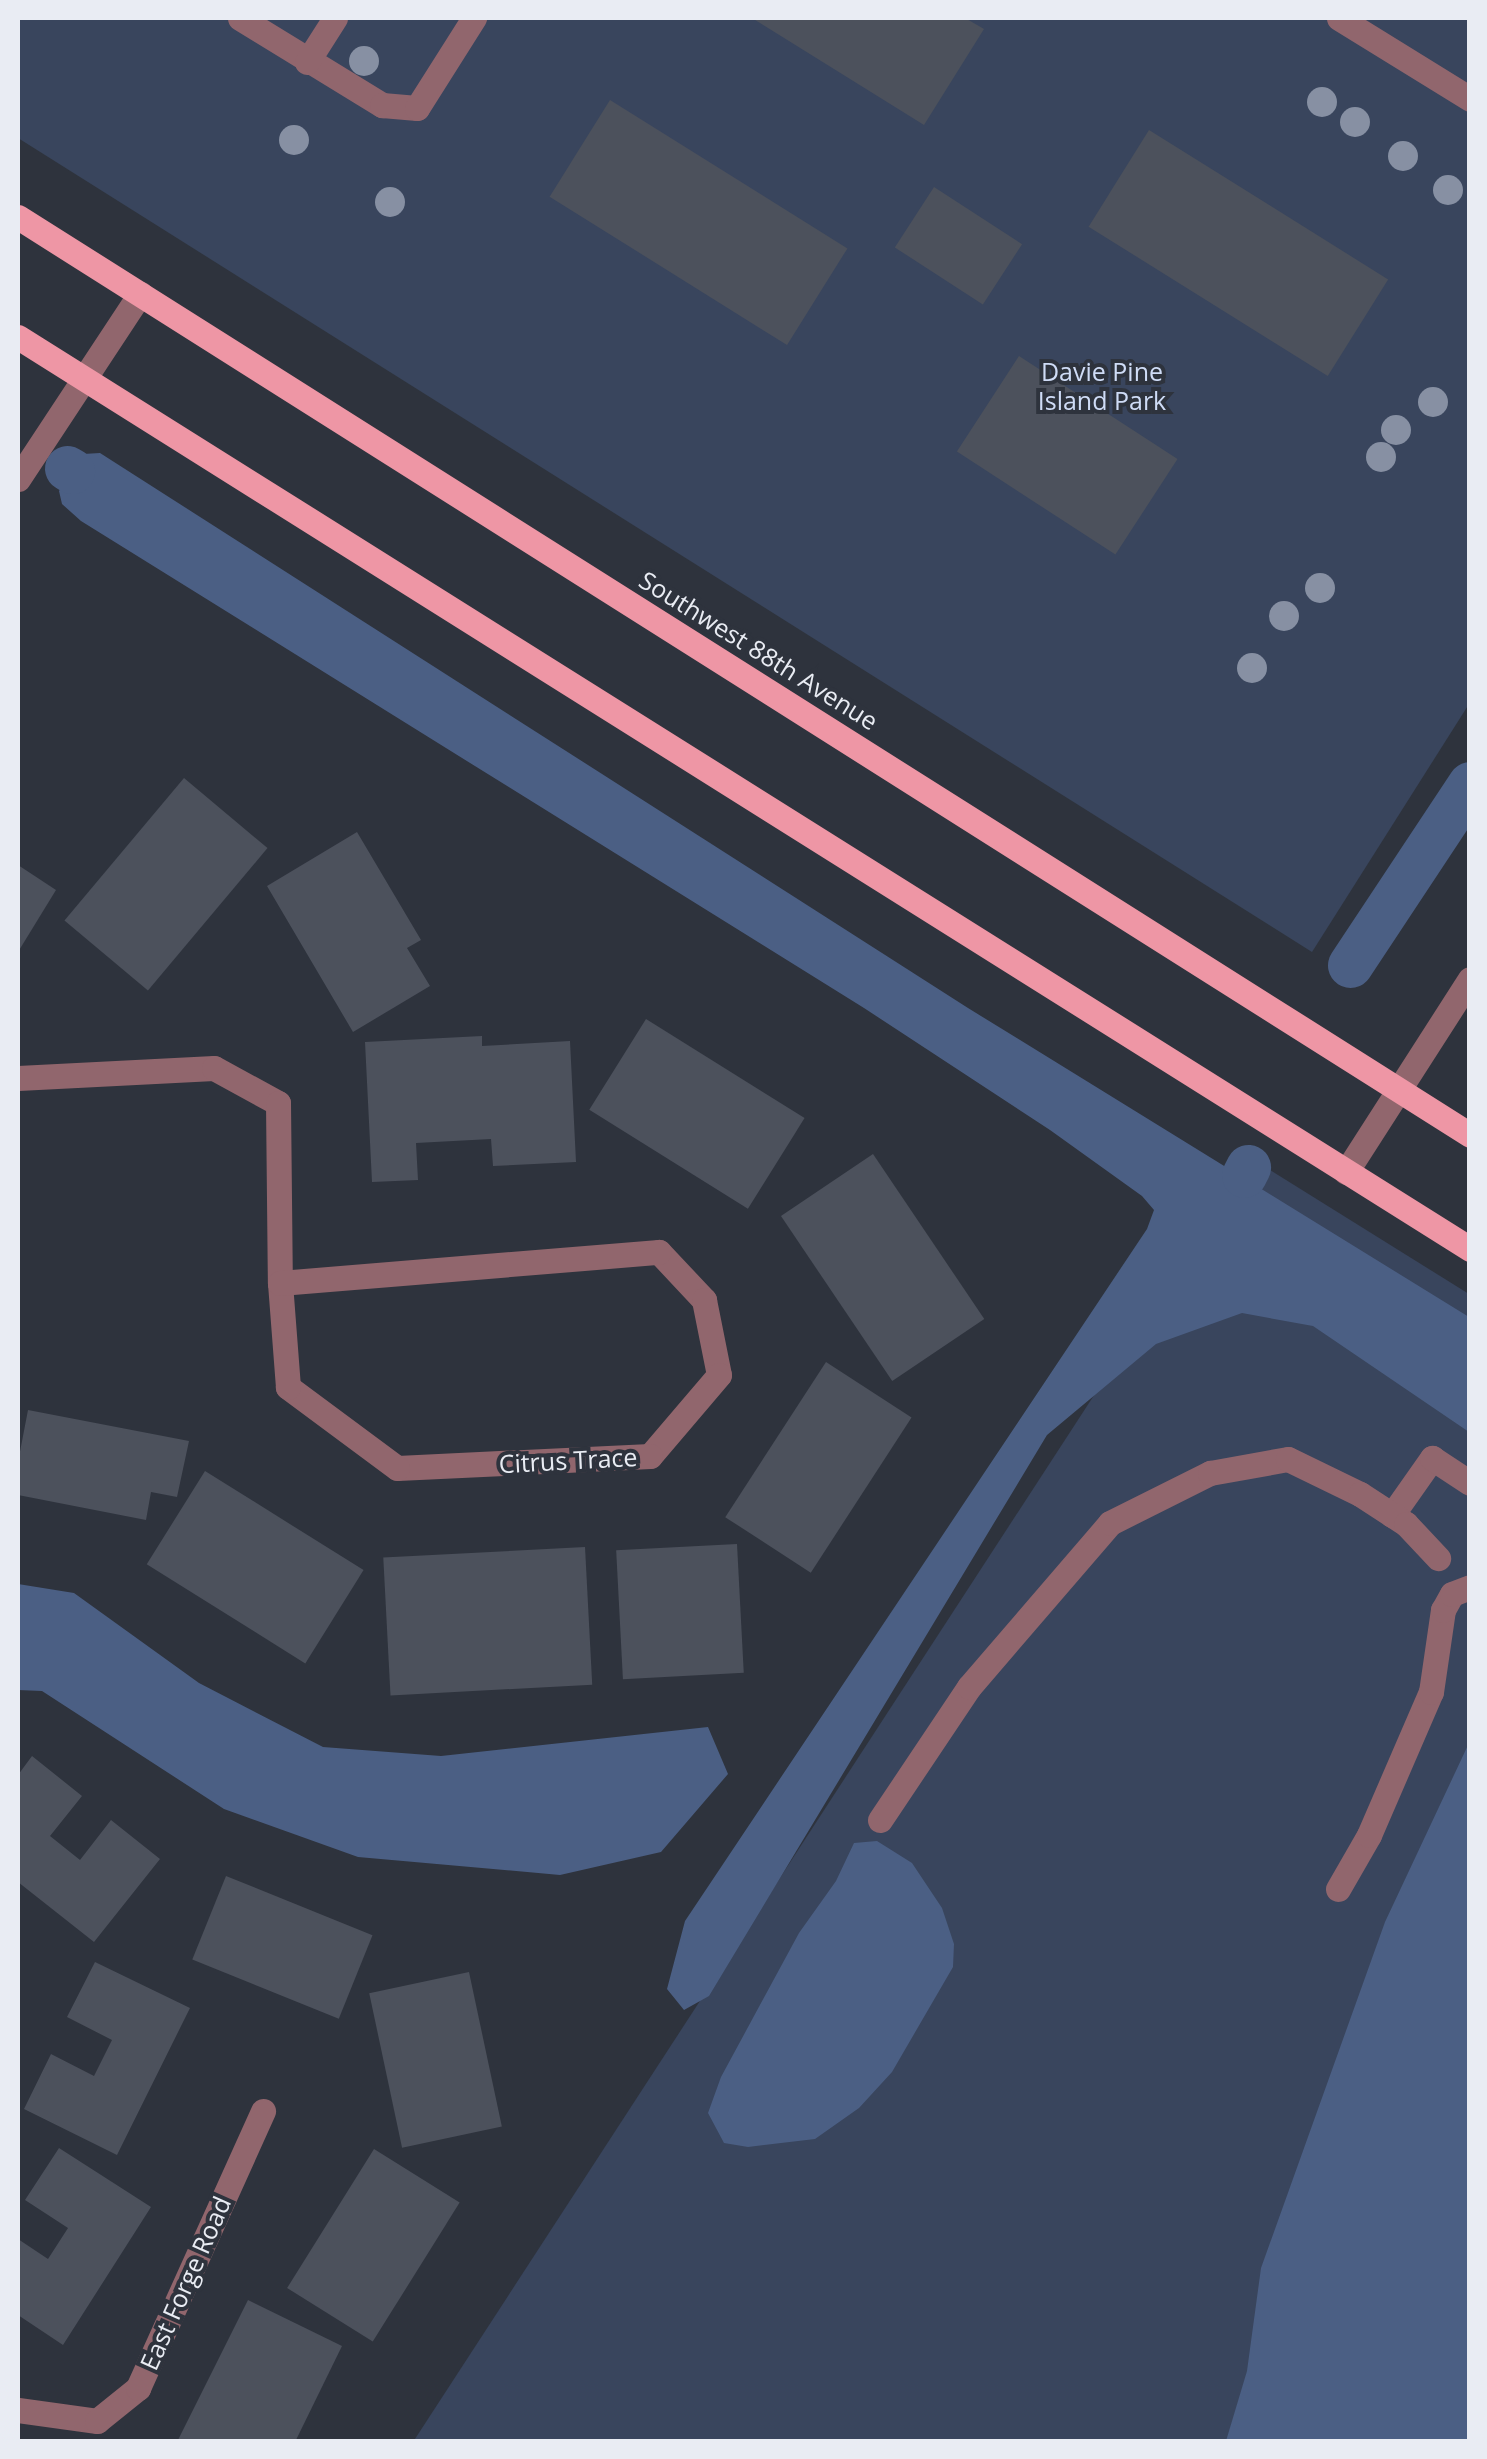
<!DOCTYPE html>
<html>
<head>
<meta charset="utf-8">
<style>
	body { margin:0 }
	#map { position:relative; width:1487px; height:2459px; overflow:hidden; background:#2e333d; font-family:"Open Sans",sans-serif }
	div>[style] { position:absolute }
	.green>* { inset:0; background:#39455d }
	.water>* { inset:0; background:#4b5f84 }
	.canal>* { height:45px; margin:-22.5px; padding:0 22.5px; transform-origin:22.5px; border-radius:22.5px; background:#4b5f84 }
	.building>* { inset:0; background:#4c515c; transform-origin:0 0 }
	.minor>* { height:25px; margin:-12.5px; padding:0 12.5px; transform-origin:12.5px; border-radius:12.5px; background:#91666d }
	.major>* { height:25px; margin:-12.5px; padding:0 12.5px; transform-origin:12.5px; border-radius:12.5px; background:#ee96a5 }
	.trees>* { width:30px; height:30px; margin:-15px; border-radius:50%; background:#8790a3 }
	span { translate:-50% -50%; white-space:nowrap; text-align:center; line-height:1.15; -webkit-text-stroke:8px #2e333d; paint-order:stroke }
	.park-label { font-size:25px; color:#cfdcf6 }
	.street-label { font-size:25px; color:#e9ecf3 }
	.frame { position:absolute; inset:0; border:20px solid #e9ecf3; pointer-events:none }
</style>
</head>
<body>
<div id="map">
	<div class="green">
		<i style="clip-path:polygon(18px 18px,1469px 18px,1469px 704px,1312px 952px,18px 138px)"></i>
		<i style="clip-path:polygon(1249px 1157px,1469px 1294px,1469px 2441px,413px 2442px)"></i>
	</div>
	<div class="water">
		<i style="clip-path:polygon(100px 453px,968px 1008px,1469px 1317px,1469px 1432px,1313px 1326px,1242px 1313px,1156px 1344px,1047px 1435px,709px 1996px,684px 2010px,667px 1989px,685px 1921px,1147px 1229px,1154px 1210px,1142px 1196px,1050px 1130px,864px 1008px,81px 521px,62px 504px,59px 491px,83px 454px)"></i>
		<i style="clip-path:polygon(18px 1584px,74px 1593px,199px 1683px,323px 1747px,441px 1756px,708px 1727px,728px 1774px,661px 1852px,560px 1875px,358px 1857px,224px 1809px,42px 1691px,18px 1690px)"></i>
		<i style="clip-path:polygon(1469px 1743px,1469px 2441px,1226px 2441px,1247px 2371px,1261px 2268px,1385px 1922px)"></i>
		<i style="clip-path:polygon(877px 1841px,912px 1863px,942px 1908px,954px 1944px,953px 1967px,892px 2072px,859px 2108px,815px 2139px,748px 2147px,724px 2143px,708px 2113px,721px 2077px,799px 1933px,836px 1881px,854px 1843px)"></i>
	</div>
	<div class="canal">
		<i style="left:67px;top:468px;width:6px;rotate:31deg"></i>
		<i style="left:1350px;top:965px;width:217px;rotate:-56.5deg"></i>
		<i style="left:1244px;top:1175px;width:9px;rotate:-63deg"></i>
	</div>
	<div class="building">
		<i style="clip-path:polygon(752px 18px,965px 18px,984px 29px,924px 125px)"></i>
		<i style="left:610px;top:100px;width:280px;height:114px;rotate:32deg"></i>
		<i style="left:1149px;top:130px;width:282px;height:114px;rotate:32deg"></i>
		<i style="left:934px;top:187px;width:105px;height:72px;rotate:33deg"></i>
		<i style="left:1019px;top:356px;width:189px;height:114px;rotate:33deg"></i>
		<i style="left:184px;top:778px;width:109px;height:186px;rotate:40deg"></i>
		<i style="clip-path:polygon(357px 832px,421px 940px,407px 948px,430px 986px,353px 1032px,267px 886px)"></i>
		<i style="clip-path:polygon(18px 865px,56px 890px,18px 952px)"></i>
		<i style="left:646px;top:1019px;width:187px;height:107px;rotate:32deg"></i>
		<i style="clip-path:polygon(482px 1036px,482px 1046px,570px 1041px,576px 1162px,493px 1166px,491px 1139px,416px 1143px,418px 1180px,372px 1182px,365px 1042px)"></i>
		<i style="left:873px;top:1154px;width:199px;height:111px;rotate:56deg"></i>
		<i style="left:826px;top:1362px;width:102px;height:185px;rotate:33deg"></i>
		<i style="clip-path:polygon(28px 1410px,189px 1441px,177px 1497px,151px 1492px,146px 1520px,18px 1495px,18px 1462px)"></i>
		<i style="left:205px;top:1471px;width:187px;height:110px;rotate:32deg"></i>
		<i style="left:737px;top:1544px;width:129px;height:121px;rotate:87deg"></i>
		<i style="left:585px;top:1547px;width:138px;height:202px;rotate:87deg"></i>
		<i style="clip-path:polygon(32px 1756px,82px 1796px,50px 1836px,80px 1860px,111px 1820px,160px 1859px,94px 1942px,18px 1882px,18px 1775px)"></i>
		<i style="left:226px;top:1876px;width:158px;height:90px;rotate:22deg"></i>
		<i style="clip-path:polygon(95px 1962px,190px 2008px,117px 2155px,24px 2109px,51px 2054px,94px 2076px,112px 2040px,67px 2017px)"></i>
		<i style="left:469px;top:1972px;width:158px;height:102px;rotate:78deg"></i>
		<i style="clip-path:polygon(59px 2148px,151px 2207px,63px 2345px,18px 2315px,18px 2239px,48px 2259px,68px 2228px,25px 2200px)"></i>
		<i style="left:374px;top:2149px;width:101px;height:164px;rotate:32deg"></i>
		<i style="clip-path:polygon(248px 2300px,342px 2346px,295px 2442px,177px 2442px)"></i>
	</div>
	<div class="minor">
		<i style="left:240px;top:18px;width:167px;rotate:31.5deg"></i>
		<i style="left:382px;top:105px;width:35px;rotate:5deg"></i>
		<i style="left:417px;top:108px;width:107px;rotate:-57.7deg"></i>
		<i style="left:1339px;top:18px;width:154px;rotate:31.7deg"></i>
		<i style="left:307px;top:62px;width:52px;rotate:-57.5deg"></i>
		<i style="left:18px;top:479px;width:222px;rotate:-56.6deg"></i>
		<i style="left:18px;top:1078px;width:196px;rotate:-2.9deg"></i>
		<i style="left:214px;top:1068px;width:73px;rotate:28.7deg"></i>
		<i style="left:278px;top:1103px;width:180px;rotate:89.4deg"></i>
		<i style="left:1346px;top:1172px;width:229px;rotate:-57.3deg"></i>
		<i style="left:659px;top:1252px;width:66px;rotate:46.8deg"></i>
		<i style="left:704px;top:1300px;width:76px;rotate:78.7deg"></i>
		<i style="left:719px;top:1375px;width:106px;rotate:130.4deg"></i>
		<i style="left:650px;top:1456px;width:253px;rotate:177.3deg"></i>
		<i style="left:397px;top:1468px;width:136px;rotate:-143.4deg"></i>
		<i style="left:288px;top:1387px;width:104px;rotate:-94.4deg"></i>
		<i style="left:280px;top:1283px;width:380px;rotate:-4.7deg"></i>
		<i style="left:1392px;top:1515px;width:70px;rotate:-54.9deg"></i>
		<i style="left:1432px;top:1458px;width:45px;rotate:33.3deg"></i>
		<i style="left:880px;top:1820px;width:160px;rotate:-56.2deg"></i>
		<i style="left:969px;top:1687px;width:216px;rotate:-49.3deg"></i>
		<i style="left:1110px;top:1523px;width:112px;rotate:-26.6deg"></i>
		<i style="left:1210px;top:1473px;width:79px;rotate:-10.2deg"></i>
		<i style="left:1288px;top:1459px;width:80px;rotate:25.9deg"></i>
		<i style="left:1360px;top:1494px;width:55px;rotate:33.1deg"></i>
		<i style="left:1406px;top:1524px;width:47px;rotate:46.7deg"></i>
		<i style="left:1338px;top:1889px;width:62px;rotate:-60.1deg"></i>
		<i style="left:1369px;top:1835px;width:156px;rotate:-66.6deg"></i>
		<i style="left:1431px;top:1692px;width:83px;rotate:-81.7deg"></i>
		<i style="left:1443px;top:1610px;width:18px;rotate:-61deg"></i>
		<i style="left:1452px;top:1594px;width:19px;rotate:-21deg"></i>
		<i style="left:18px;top:2410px;width:80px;rotate:7.9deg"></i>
		<i style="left:97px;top:2421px;width:53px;rotate:-38.8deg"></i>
		<i style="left:138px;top:2388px;width:304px;rotate:-65.7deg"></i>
	</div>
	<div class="major">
		<i style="left:18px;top:217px;width:1718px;rotate:32.3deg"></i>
		<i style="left:18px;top:337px;width:1715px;rotate:32.13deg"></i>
	</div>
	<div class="trees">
		<i style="left:364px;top:61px"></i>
		<i style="left:1322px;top:102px"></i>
		<i style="left:1355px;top:122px"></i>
		<i style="left:294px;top:140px"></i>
		<i style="left:1403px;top:156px"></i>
		<i style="left:1448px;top:190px"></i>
		<i style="left:390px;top:202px"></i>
		<i style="left:1433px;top:402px"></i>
		<i style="left:1396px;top:430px"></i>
		<i style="left:1381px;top:457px"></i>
		<i style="left:1320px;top:588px"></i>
		<i style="left:1284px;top:616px"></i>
		<i style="left:1252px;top:668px"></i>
	</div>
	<div class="park-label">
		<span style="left:1102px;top:386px">Davie Pine<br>Island Park</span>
	</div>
	<div class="street-label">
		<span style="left:759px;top:650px;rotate:32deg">Southwest 88th Avenue</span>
		<span style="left:568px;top:1460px;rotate:-3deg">Citrus Trace</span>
		<span style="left:185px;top:2283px;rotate:-66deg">East Forge Road</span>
	</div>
	<div class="frame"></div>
</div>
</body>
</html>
